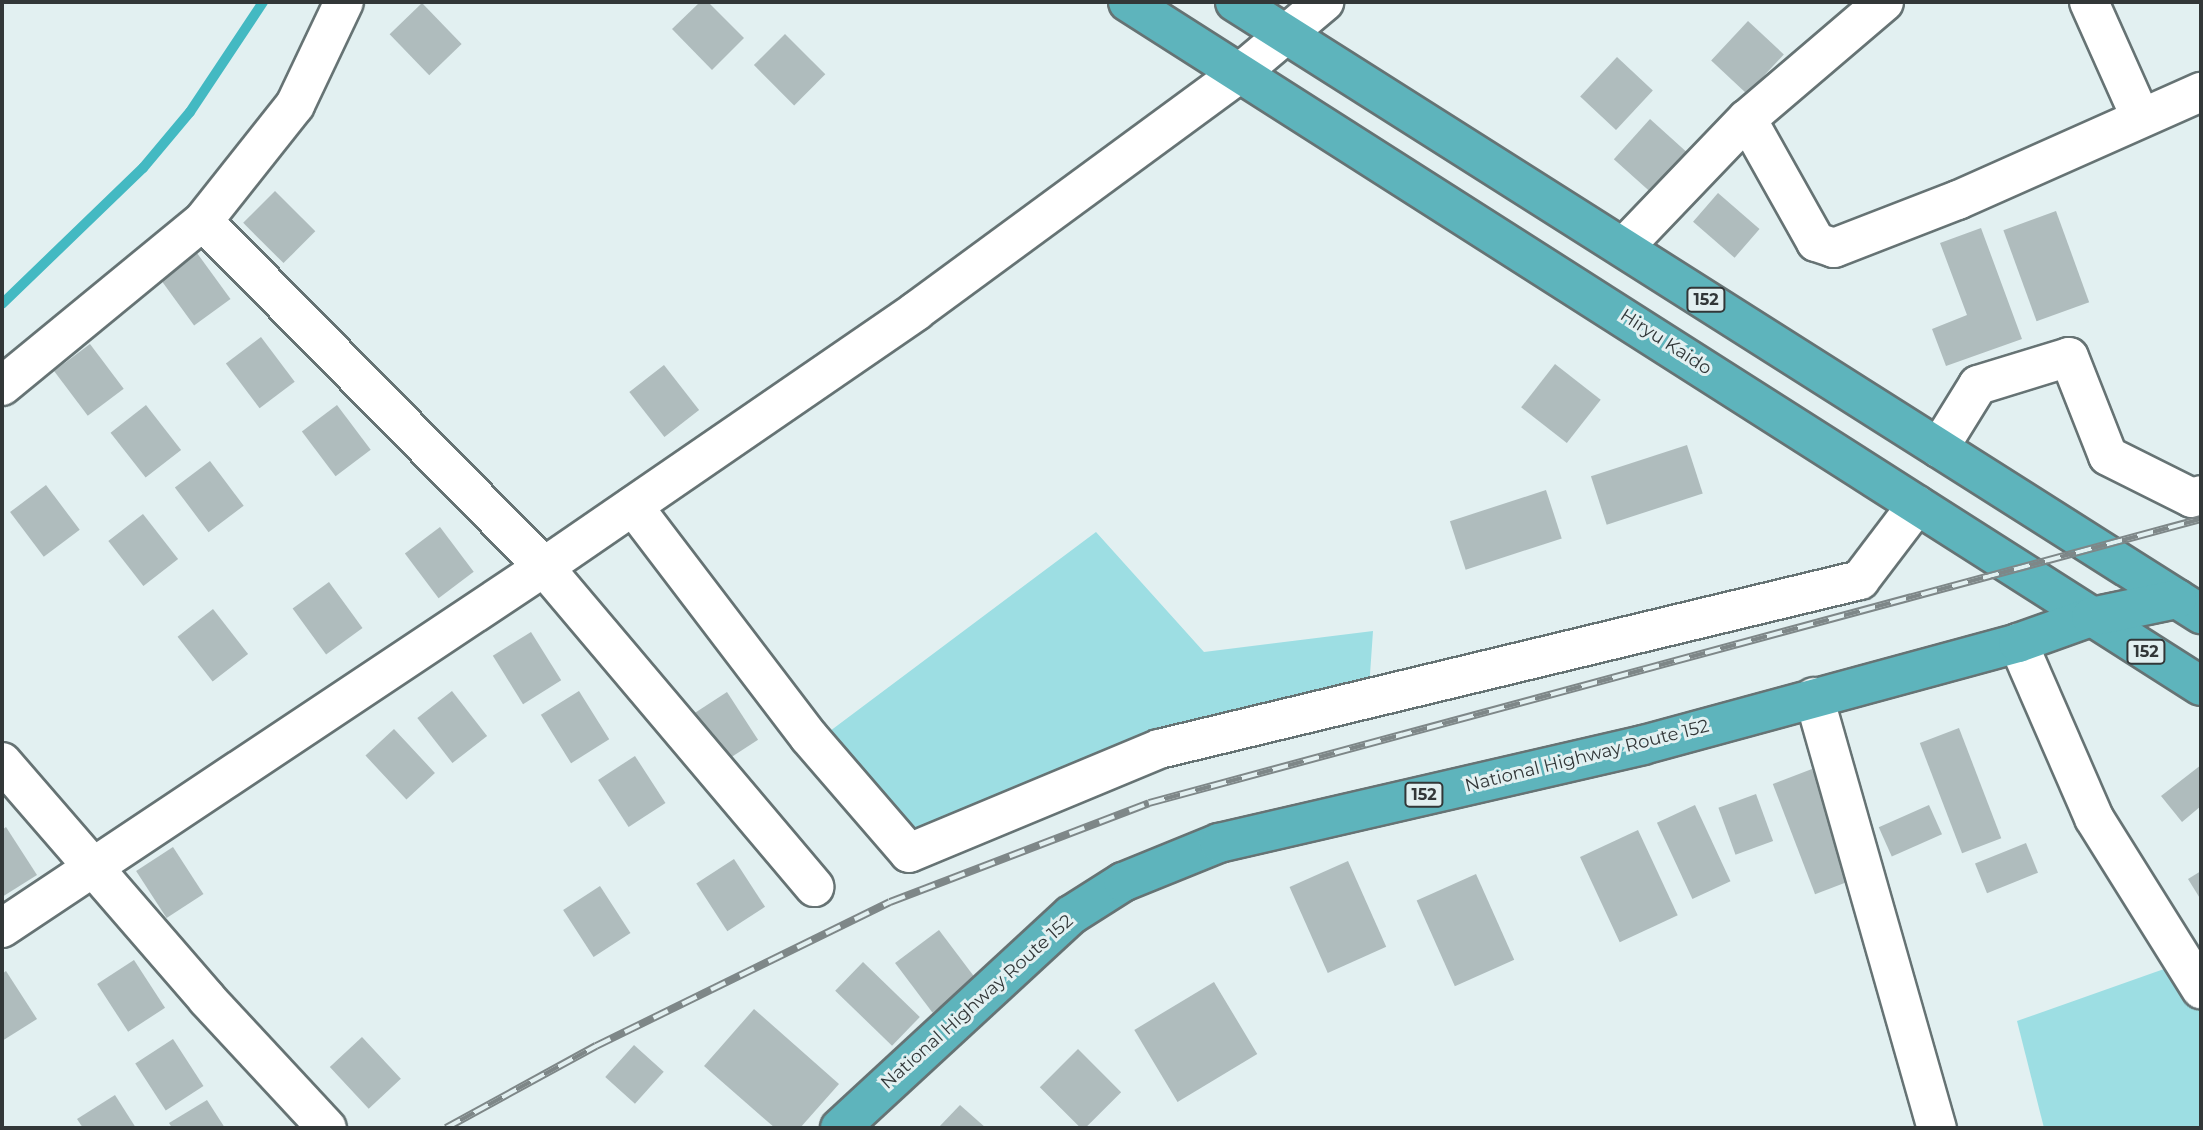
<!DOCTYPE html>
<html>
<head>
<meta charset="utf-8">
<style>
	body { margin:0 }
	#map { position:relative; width:2203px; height:1130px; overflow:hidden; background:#e2f0f1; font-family:Montserrat,sans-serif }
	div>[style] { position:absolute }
	.green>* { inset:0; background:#9ddee3 }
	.stream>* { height:10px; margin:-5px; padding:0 5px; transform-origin:5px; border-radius:5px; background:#43b9c2 }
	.building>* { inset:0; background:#afbcbd; transform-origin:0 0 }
	.roads { filter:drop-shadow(2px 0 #667374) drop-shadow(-2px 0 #667374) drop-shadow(0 2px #667374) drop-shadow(0 -2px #667374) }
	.minor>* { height:38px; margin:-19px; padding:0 19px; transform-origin:19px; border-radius:19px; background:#fff }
	.trunk>* { height:38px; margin:-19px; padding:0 19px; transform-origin:19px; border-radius:19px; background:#5eb4bc }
	.rail>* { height:8px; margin-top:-4px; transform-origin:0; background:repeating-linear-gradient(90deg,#e2f0f1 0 16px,#7e8788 0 32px); box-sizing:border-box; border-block:2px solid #7e8788 }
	span { translate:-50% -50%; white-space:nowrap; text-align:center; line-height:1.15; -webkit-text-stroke:6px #e2f0f1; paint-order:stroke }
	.shield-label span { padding:2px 5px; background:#e2f0f1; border:2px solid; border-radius:5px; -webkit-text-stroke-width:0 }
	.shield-label { font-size:16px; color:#323738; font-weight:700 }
	.street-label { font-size:18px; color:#323738 }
	.frame { position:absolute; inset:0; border:4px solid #323738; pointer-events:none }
</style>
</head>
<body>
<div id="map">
	<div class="green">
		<i style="clip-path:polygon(1096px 532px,1204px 652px,1373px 631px,1369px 689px,909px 843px,822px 737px)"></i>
		<i style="clip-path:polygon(2164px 969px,2201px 1008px,2201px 1128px,2044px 1128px,2017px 1021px)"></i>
	</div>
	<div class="stream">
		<i style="left:2px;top:304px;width:196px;rotate:-44deg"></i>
		<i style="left:143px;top:168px;width:73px;rotate:-50deg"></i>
		<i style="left:190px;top:112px;width:132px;rotate:-56.4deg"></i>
	</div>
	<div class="building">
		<i style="clip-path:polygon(700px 2px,708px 2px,744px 38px,712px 70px,672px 29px)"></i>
		<i style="left:422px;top:3px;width:57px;height:45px;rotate:46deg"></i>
		<i style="left:1748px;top:21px;width:49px;height:54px;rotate:43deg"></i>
		<i style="left:785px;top:34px;width:57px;height:44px;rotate:45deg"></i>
		<i style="left:1617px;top:57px;width:49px;height:54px;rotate:43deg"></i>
		<i style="left:1650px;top:119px;width:50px;height:54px;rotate:42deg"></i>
		<i style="left:275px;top:191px;width:57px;height:45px;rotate:45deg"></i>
		<i style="left:1718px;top:193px;width:55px;height:38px;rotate:41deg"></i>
		<i style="left:2056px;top:211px;width:97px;height:56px;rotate:70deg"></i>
		<i style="clip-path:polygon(1981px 228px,2022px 339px,1946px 366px,1932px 329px,1967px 315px,1940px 243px)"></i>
		<i style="left:197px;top:253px;width:57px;height:45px;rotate:54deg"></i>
		<i style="left:261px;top:337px;width:56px;height:44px;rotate:53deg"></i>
		<i style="left:90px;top:344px;width:56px;height:45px;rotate:53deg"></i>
		<i style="left:1555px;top:364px;width:58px;height:55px;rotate:38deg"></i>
		<i style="left:664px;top:365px;width:57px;height:44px;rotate:52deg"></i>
		<i style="left:146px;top:405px;width:57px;height:45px;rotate:52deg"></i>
		<i style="left:337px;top:405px;width:56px;height:44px;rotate:53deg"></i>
		<i style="left:1687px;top:445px;width:51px;height:101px;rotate:72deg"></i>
		<i style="left:210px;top:461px;width:56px;height:44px;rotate:53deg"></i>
		<i style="left:46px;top:485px;width:56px;height:45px;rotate:53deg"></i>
		<i style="left:1546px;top:490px;width:51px;height:101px;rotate:72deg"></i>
		<i style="left:143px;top:514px;width:57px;height:44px;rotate:52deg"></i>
		<i style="left:440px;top:527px;width:56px;height:44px;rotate:53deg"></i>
		<i style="left:329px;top:582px;width:57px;height:45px;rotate:54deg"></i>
		<i style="left:213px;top:609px;width:57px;height:45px;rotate:52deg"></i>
		<i style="left:531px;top:632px;width:57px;height:45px;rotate:58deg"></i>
		<i style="left:452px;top:691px;width:57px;height:44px;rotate:52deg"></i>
		<i style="left:579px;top:691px;width:57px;height:45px;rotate:58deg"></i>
		<i style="left:727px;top:692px;width:57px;height:44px;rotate:57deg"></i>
		<i style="left:1959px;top:728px;width:118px;height:42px;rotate:69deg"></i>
		<i style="left:394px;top:729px;width:60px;height:39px;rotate:47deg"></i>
		<i style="left:635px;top:756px;width:56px;height:44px;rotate:57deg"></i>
		<i style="clip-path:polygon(2201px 765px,2201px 806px,2182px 822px,2161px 796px)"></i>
		<i style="left:1812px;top:769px;width:118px;height:42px;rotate:69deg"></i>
		<i style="left:1756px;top:794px;width:50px;height:40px;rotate:70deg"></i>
		<i style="left:1695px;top:805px;width:84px;height:42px;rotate:65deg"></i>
		<i style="left:1929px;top:805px;width:32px;height:55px;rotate:66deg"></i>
		<i style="clip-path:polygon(6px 827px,37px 875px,2px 897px,2px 830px)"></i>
		<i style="left:1638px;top:830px;width:94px;height:64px;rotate:65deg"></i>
		<i style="left:2026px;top:843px;width:32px;height:55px;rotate:68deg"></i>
		<i style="left:173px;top:847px;width:56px;height:44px;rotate:57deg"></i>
		<i style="left:734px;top:859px;width:57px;height:45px;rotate:57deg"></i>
		<i style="left:1348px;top:861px;width:94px;height:64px;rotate:66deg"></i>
		<i style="clip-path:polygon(2201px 871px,2201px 900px,2188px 879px)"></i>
		<i style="left:1476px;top:874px;width:94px;height:65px;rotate:66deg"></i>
		<i style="left:600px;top:886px;width:56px;height:44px;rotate:57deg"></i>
		<i style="left:939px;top:930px;width:62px;height:55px;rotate:53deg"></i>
		<i style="left:134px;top:960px;width:57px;height:44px;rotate:57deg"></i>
		<i style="left:863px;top:962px;width:79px;height:40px;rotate:44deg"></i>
		<i style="clip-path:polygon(6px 971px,37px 1019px,2px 1041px,2px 974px)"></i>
		<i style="left:1214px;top:982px;width:84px;height:93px;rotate:59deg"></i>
		<i style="clip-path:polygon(754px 1009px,839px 1084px,800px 1128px,775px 1128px,704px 1066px)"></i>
		<i style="left:362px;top:1037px;width:57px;height:44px;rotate:47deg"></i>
		<i style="left:173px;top:1039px;width:56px;height:45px;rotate:57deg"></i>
		<i style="left:634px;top:1045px;width:40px;height:43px;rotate:42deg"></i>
		<i style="left:1078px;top:1049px;width:61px;height:54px;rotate:45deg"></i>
		<i style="clip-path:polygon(115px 1095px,136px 1128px,83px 1128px,77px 1119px)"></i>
		<i style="clip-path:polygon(207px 1100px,225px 1128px,172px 1128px,169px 1123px)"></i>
		<i style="clip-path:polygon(960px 1105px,986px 1128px,938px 1128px)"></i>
	</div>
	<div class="roads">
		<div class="minor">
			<i style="left:1884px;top:2px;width:180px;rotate:139.5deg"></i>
			<i style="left:1747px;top:119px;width:141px;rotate:60.7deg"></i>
			<i style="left:1816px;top:242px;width:19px;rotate:18deg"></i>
			<i style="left:1834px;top:248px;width:133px;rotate:-21.2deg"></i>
			<i style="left:1958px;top:200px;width:266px;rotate:-24deg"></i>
			<i style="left:2089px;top:2px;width:127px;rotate:65.9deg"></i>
			<i style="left:203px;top:221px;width:486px;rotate:45.4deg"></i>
			<i style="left:544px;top:567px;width:419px;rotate:49.8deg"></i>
			<i style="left:1625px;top:246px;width:176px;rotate:-46.2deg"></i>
			<i style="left:2px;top:386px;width:260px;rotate:-39.4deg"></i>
			<i style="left:203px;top:221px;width:148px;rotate:-51.6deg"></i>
			<i style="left:295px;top:105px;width:114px;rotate:-64.6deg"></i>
			<i style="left:1939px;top:448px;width:74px;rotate:-58.2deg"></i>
			<i style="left:1978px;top:385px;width:95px;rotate:-17.1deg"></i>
			<i style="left:2069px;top:357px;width:106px;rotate:68.5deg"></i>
			<i style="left:2108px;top:456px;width:94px;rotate:26.6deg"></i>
			<i style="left:2192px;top:498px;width:9px;rotate:-18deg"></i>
			<i style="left:633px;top:506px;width:290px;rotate:52.7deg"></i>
			<i style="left:809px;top:737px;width:153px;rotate:49.2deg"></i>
			<i style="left:909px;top:853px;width:271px;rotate:-22.6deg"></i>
			<i style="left:1159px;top:749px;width:721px;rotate:-13.55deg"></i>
			<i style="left:1860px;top:580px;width:94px;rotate:-52.8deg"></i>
			<i style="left:2018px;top:643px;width:191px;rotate:66.5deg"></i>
			<i style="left:2094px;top:818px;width:202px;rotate:58deg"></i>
			<i style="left:1814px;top:697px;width:448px;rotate:74.1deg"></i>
			<i style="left:2px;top:762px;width:313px;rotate:49.1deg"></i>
			<i style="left:207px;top:999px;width:176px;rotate:47.1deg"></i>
			<i style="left:2px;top:928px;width:651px;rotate:-33.67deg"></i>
			<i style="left:544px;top:567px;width:452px;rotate:-34.5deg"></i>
			<i style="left:916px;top:311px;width:403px;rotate:-36.3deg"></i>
			<i style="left:1241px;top:72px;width:109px;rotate:-40.1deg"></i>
		</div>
		<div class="trunk">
			<i style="left:1128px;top:2px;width:1272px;rotate:32.52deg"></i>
			<i style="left:1235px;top:2px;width:1144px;rotate:32.36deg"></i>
			<i style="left:840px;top:1128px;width:314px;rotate:-42.7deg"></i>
			<i style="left:1071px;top:915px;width:62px;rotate:-32.4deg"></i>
			<i style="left:1123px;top:882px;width:104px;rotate:-22.1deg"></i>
			<i style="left:1219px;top:843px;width:435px;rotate:-13deg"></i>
			<i style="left:1643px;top:745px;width:389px;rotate:-15.2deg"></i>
			<i style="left:2018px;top:643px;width:77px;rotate:-19.6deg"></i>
			<i style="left:2091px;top:617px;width:88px;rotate:-11.8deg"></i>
		</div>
	</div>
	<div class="rail">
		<i style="left:446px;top:1128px;width:171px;rotate:-28.7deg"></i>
		<i style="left:596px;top:1046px;width:327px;rotate:-26.1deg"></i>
		<i style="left:890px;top:902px;width:277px;rotate:-20.9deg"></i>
		<i style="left:1149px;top:803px;width:1090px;rotate:-15.11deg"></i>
	</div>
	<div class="shield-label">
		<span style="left:1706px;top:300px">152</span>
		<span style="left:2146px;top:652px">152</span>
		<span style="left:1424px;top:795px">152</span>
	</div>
	<div class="street-label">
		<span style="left:1666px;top:342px;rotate:33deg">Hiryu Kaido</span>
		<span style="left:1587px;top:756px;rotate:-14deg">National Highway Route 152</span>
		<span style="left:977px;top:1002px;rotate:-42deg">National Highway Route 152</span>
	</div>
	<div class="frame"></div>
</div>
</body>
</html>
